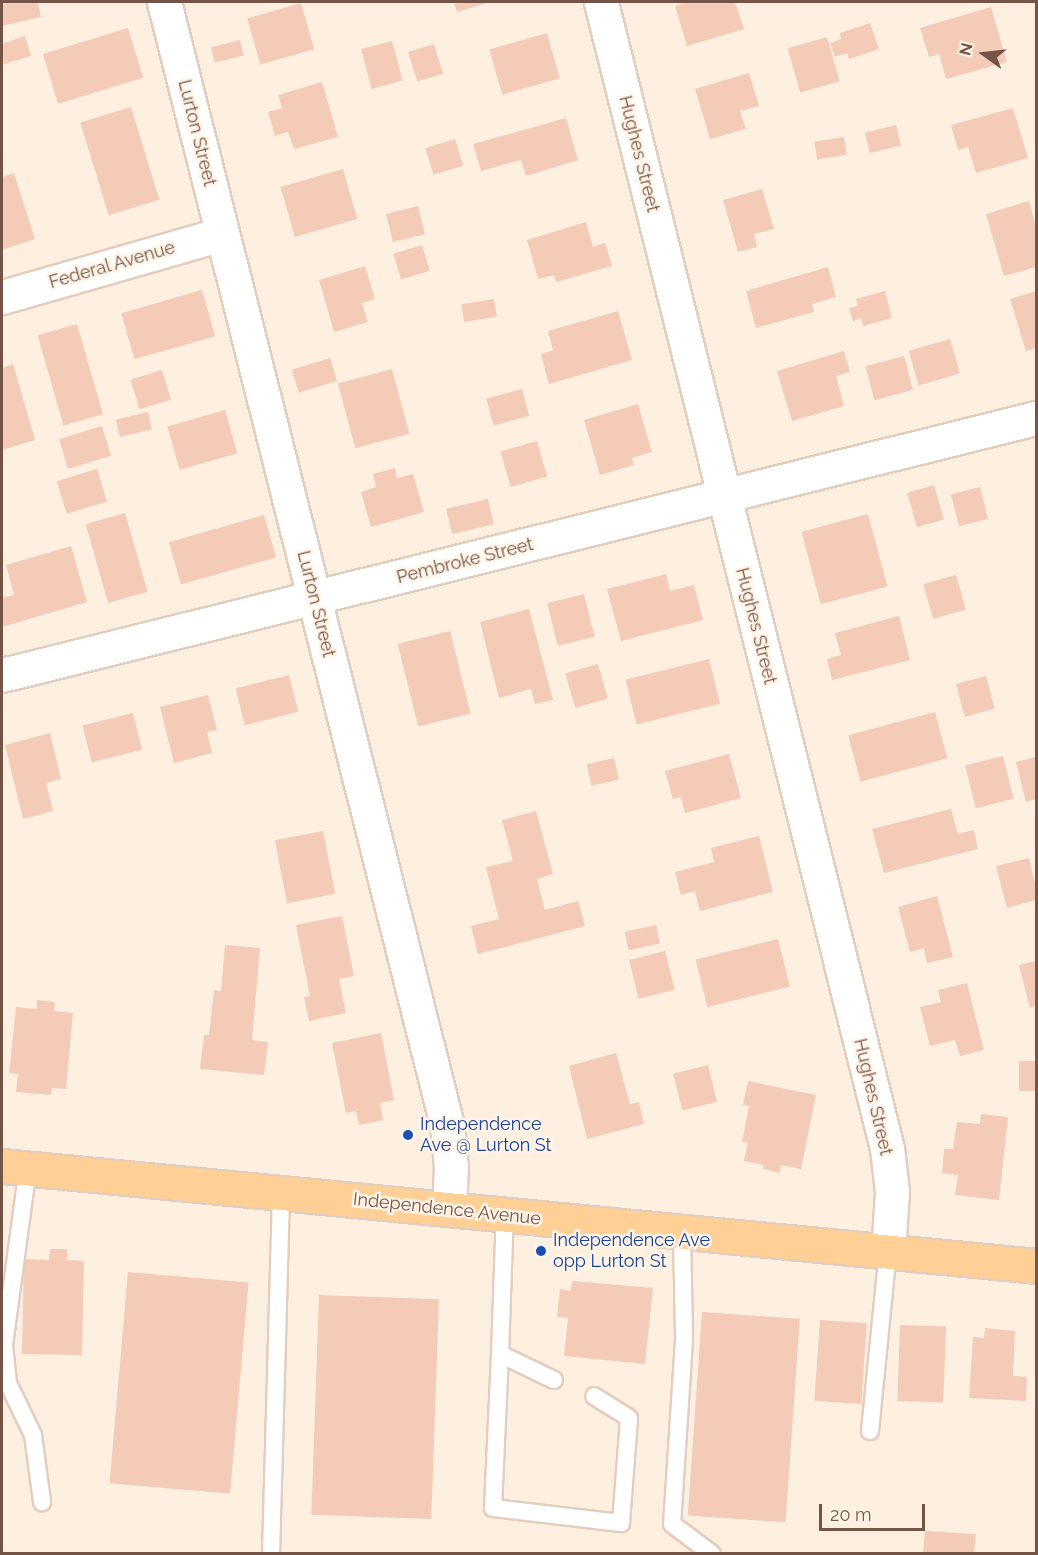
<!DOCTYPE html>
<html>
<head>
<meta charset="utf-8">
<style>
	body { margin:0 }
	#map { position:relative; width:1038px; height:1555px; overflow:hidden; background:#fdf0e0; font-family:Raleway,sans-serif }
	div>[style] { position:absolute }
	.building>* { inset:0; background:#f3cbb7; transform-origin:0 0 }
	.roads { filter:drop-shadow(2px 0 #e3cdbf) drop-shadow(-2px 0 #e3cdbf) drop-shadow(0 2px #e3cdbf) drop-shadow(0 -2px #e3cdbf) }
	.lane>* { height:16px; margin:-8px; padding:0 8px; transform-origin:8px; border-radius:8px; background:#fff }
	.street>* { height:33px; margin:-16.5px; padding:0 16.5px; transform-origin:16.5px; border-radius:16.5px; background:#fff }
	.primary>* { height:33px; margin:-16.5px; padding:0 16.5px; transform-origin:16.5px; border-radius:16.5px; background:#fed095 }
	.dots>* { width:16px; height:16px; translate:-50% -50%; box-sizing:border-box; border:3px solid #fff4e7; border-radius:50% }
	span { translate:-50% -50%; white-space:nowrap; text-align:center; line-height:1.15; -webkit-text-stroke:5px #fff4e7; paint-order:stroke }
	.street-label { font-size:18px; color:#745447 }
	.transit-label { font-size:18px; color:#164399 }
	.left { translate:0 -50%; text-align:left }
	.frame { position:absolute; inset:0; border:3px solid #745447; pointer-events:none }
	.north { position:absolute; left:954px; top:24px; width:60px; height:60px; -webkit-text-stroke:4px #fff4e7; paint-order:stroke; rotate:285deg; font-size:16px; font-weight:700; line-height:24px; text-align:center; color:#745447 }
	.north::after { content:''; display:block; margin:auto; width:21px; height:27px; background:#745447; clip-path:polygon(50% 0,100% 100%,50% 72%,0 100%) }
	.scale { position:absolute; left:819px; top:1504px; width:106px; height:27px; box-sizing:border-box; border:3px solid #745447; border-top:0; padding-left:8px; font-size:18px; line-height:21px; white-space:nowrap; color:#745447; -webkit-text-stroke:4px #fff4e7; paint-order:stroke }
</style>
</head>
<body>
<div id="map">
	<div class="building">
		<i style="clip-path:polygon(2px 2px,38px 2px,41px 17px,2px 26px)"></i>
		<i style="clip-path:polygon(454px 2px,491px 2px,457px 12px)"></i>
		<i style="clip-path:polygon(689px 2px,735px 2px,744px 29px,687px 46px,675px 6px)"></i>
		<i style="left:301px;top:3px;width:48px;height:56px;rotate:74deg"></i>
		<i style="clip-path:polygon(991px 7px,1007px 62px,946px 79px,939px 54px,929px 57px,920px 28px)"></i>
		<i style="clip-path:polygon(870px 23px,879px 49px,849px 59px,847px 53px,835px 57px,830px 43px,841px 39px,840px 33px)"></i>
		<i style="left:128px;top:28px;width:52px;height:89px;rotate:73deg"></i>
		<i style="left:547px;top:33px;width:47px;height:60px;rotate:74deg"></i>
		<i style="clip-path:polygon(25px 36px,31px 56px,4px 64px,2px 44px)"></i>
		<i style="left:827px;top:37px;width:46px;height:41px;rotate:74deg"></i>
		<i style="left:240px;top:40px;width:16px;height:30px;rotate:76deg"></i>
		<i style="left:392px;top:41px;width:41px;height:32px;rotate:75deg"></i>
		<i style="left:434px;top:44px;width:31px;height:27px;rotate:73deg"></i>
		<i style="clip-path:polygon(749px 73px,759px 106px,740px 111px,746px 129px,710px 139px,695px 89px)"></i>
		<i style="clip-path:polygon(322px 82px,338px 137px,294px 149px,288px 132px,275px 136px,268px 112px,282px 108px,278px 95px)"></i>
		<i style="left:131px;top:107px;width:97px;height:53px;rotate:73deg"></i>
		<i style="clip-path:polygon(1013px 108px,1028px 158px,976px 173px,968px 147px,958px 150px,951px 125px)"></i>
		<i style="clip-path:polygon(566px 118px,578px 160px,526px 176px,521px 160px,481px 171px,473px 144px)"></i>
		<i style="left:896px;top:125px;width:21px;height:32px;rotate:76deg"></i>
		<i style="left:844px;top:137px;width:18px;height:30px;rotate:81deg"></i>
		<i style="left:455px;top:139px;width:28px;height:31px;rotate:73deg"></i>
		<i style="left:343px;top:169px;width:52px;height:65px;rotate:74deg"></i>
		<i style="clip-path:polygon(14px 173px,35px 239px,2px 250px,2px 177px)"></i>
		<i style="clip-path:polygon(762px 189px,774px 229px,754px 234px,757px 247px,738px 252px,723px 200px)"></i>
		<i style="clip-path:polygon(1029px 201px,1036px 227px,1036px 267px,1004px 276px,986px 214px)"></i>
		<i style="left:418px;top:206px;width:29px;height:33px;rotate:76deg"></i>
		<i style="clip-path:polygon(586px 222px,593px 247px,605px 243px,612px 266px,556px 282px,554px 275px,538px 279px,527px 240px)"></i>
		<i style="left:422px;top:245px;width:27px;height:30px;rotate:73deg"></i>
		<i style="clip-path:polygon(365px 266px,375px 299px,362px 303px,368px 322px,334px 332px,319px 280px)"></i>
		<i style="clip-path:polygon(828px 267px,836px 297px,812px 304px,814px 312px,756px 328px,746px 291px)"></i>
		<i style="left:202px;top:290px;width:48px;height:84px;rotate:74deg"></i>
		<i style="clip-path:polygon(885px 291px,892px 318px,863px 326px,861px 318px,853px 321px,849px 308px,858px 306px,856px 299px)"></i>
		<i style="clip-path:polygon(1036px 291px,1036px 348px,1026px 351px,1010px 299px)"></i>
		<i style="left:494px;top:299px;width:18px;height:33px;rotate:81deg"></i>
		<i style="clip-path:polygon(618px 311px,632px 360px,549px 384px,541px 354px,553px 350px,548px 331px)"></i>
		<i style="left:77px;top:324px;width:94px;height:41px;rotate:74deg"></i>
		<i style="left:950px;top:339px;width:36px;height:43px;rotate:74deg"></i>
		<i style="clip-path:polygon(844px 351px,850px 372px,836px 376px,844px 406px,792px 421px,777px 371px)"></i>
		<i style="left:904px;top:356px;width:35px;height:40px;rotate:75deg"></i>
		<i style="left:330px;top:358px;width:24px;height:40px;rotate:73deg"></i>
		<i style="clip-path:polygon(13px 364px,35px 440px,2px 450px,2px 368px)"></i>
		<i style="left:392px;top:369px;width:67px;height:56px;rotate:75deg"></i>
		<i style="left:162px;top:370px;width:31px;height:33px;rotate:73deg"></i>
		<i style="left:522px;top:389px;width:28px;height:37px;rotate:75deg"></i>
		<i style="clip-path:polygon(638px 404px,652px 452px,632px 458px,634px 465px,600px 475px,584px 420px)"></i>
		<i style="left:225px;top:410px;width:45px;height:60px;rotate:74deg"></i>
		<i style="left:148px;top:412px;width:18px;height:33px;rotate:77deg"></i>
		<i style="left:102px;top:426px;width:31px;height:45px;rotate:73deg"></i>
		<i style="left:537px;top:441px;width:37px;height:38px;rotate:74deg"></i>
		<i style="clip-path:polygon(395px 468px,397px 478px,413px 474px,424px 512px,371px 527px,361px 492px,376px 487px,373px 474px)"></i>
		<i style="left:97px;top:469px;width:34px;height:42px;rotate:73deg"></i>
		<i style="left:934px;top:485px;width:36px;height:28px;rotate:74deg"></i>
		<i style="left:980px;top:487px;width:33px;height:30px;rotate:76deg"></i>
		<i style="left:488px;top:499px;width:26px;height:43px;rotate:77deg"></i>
		<i style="left:125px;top:513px;width:82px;height:41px;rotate:74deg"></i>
		<i style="left:868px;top:514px;width:75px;height:69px;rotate:75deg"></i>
		<i style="left:264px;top:515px;width:44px;height:99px;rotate:74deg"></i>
		<i style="clip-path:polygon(71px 546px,87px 602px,2px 627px,2px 598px,14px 595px,6px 565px)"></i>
		<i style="clip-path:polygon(666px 574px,670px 591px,694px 585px,703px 620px,621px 641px,607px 589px)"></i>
		<i style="left:956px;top:575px;width:36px;height:34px;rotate:74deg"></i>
		<i style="left:584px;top:594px;width:44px;height:38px;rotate:76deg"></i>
		<i style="clip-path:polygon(529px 609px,553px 700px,535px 704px,531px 689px,499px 698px,480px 622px)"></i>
		<i style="clip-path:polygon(899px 616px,910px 660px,832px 680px,827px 659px,841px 655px,835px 633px)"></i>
		<i style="left:450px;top:631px;width:85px;height:54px;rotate:76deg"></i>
		<i style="left:709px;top:659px;width:46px;height:86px;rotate:76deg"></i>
		<i style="left:598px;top:664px;width:36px;height:34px;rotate:74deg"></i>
		<i style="left:289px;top:675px;width:38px;height:55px;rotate:76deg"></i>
		<i style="left:986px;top:676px;width:34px;height:31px;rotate:75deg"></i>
		<i style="clip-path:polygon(208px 695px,217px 730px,207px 732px,212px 753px,174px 763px,160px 707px)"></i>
		<i style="left:935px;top:712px;width:48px;height:90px;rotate:75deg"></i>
		<i style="left:133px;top:713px;width:38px;height:52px;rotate:76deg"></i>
		<i style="clip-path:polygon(50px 733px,61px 779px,46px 783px,53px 811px,23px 819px,5px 745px)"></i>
		<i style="clip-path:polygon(729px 754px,741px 798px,685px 813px,681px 797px,673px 799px,665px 771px)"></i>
		<i style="left:1003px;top:756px;width:44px;height:39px;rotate:76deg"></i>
		<i style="clip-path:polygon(1036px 757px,1036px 799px,1026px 802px,1016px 762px)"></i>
		<i style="left:614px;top:758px;width:22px;height:28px;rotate:77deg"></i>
		<i style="clip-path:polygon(951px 809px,958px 834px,974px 830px,978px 849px,884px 873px,872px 829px)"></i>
		<i style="clip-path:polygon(536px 811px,553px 874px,537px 879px,545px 910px,578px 901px,585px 926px,478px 954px,471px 926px,499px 919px,486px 867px,513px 861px,502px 820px)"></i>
		<i style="left:323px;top:831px;width:64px;height:49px;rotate:79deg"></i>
		<i style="clip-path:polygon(759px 836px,773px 892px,700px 911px,695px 891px,681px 895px,675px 872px,714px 862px,711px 848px)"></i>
		<i style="clip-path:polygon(1029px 858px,1036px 888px,1036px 900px,1007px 908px,996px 866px)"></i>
		<i style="clip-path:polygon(937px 896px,953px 957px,927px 963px,924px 948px,910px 952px,898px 907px)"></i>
		<i style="clip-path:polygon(342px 916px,354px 976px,339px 979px,346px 1013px,309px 1021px,304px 997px,310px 996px,296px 925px)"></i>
		<i style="left:656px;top:925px;width:19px;height:32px;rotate:78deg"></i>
		<i style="left:778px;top:939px;width:49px;height:85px;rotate:76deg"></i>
		<i style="clip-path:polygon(225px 945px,260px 948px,252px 1040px,268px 1042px,264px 1075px,200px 1069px,204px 1035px,209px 1035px,214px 990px,221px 991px)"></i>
		<i style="left:665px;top:951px;width:40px;height:37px;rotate:76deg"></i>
		<i style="clip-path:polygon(1036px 961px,1036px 1006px,1030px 1008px,1019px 965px)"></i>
		<i style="clip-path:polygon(967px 983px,984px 1050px,960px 1056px,955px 1040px,930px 1046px,920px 1007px,941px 1002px,938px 990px)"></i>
		<i style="clip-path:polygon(37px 1000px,55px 1002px,54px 1011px,73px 1013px,66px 1089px,52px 1088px,51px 1095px,16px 1092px,18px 1074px,9px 1073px,16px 1007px,37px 1009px)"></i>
		<i style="clip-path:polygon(381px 1033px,394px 1100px,380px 1103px,383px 1120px,359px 1125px,356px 1111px,346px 1113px,332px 1043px)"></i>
		<i style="clip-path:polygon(616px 1053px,630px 1104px,639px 1102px,644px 1124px,587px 1139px,569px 1066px)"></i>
		<i style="left:1019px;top:1061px;width:17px;height:30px"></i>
		<i style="left:708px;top:1065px;width:38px;height:36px;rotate:76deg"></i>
		<i style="clip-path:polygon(748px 1081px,816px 1095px,801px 1169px,781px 1165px,780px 1173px,763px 1169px,764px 1165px,744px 1161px,748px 1143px,742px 1142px,749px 1106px,743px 1105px)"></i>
		<i style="clip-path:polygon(981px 1114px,1008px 1117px,999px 1200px,955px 1195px,958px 1175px,942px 1173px,944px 1149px,953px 1149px,957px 1122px,980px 1124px)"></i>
		<i style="clip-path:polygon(50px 1249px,67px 1249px,67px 1260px,84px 1261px,82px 1355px,22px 1354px,24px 1259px,49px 1260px)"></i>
		<i style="left:128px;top:1272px;width:121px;height:212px;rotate:5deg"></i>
		<i style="clip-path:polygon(573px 1281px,653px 1288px,645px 1364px,564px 1356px,568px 1318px,557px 1317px,560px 1289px,570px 1291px)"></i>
		<i style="left:319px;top:1295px;width:120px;height:220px;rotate:2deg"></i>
		<i style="left:702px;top:1312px;width:98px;height:204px;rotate:4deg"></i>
		<i style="left:820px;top:1320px;width:47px;height:81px;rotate:4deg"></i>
		<i style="left:900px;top:1325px;width:46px;height:76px;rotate:2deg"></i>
		<i style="clip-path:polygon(985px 1328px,1015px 1331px,1013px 1376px,1027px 1377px,1026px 1401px,969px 1398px,973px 1337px,984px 1338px)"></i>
		<i style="clip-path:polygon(925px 1531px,976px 1534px,974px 1554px,923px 1554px)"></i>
	</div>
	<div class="roads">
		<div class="lane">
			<i style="left:682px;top:1232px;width:108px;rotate:88.9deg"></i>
			<i style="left:684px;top:1340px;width:184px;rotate:93.7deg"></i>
			<i style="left:672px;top:1524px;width:50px;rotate:36.9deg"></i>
			<i style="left:2px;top:1344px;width:2px;rotate:27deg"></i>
			<i style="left:4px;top:1345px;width:179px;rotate:-82.3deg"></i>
			<i style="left:4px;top:1345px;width:38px;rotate:84deg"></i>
			<i style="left:8px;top:1383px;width:58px;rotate:64.3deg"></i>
			<i style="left:33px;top:1435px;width:68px;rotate:82.3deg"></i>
			<i style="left:500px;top:1354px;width:140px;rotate:-88deg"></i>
			<i style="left:554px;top:1380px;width:60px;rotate:-154.3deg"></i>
			<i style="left:500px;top:1354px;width:154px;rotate:92.6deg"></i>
			<i style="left:493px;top:1508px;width:129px;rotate:6.7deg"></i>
			<i style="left:621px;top:1523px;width:105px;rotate:-85.6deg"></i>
			<i style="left:629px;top:1418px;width:41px;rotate:-147.8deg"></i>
			<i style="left:870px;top:1431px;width:180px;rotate:-84.3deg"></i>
			<i style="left:271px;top:1554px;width:361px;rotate:-88.4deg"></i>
		</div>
		<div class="street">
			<i style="left:164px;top:2px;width:1158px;rotate:75.86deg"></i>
			<i style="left:447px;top:1125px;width:42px;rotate:84.6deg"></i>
			<i style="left:451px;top:1167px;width:42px;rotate:92.7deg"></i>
			<i style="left:601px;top:2px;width:1181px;rotate:75.99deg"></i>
			<i style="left:887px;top:1148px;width:44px;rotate:83.5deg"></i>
			<i style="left:892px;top:1192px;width:60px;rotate:93.8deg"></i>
			<i style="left:2px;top:297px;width:229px;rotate:-16deg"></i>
			<i style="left:2px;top:675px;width:1065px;rotate:-13.96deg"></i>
		</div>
		<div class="primary">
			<i style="left:2px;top:1166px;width:1039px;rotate:5.52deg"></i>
		</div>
	</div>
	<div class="dots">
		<i style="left:408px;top:1135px;background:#1a4fb4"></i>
		<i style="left:541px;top:1251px;background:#1a4fb4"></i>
	</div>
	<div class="street-label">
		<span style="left:197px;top:133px;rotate:76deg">Lurton Street</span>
		<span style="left:639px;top:154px;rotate:76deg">Hughes Street</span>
		<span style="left:112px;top:265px;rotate:-16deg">Federal Avenue</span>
		<span style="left:465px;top:561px;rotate:-14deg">Pembroke Street</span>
		<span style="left:316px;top:604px;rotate:76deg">Lurton Street</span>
		<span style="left:756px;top:626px;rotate:76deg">Hughes Street</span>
		<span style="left:873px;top:1097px;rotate:77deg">Hughes Street</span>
		<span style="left:447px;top:1209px;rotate:6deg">Independence Avenue</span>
	</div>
	<div class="transit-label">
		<span class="left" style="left:420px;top:1135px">Independence<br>Ave @ Lurton St</span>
		<span class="left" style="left:553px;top:1251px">Independence Ave<br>opp Lurton St</span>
	</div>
	<div class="frame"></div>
	<div class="north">N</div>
	<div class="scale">20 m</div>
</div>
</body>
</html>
